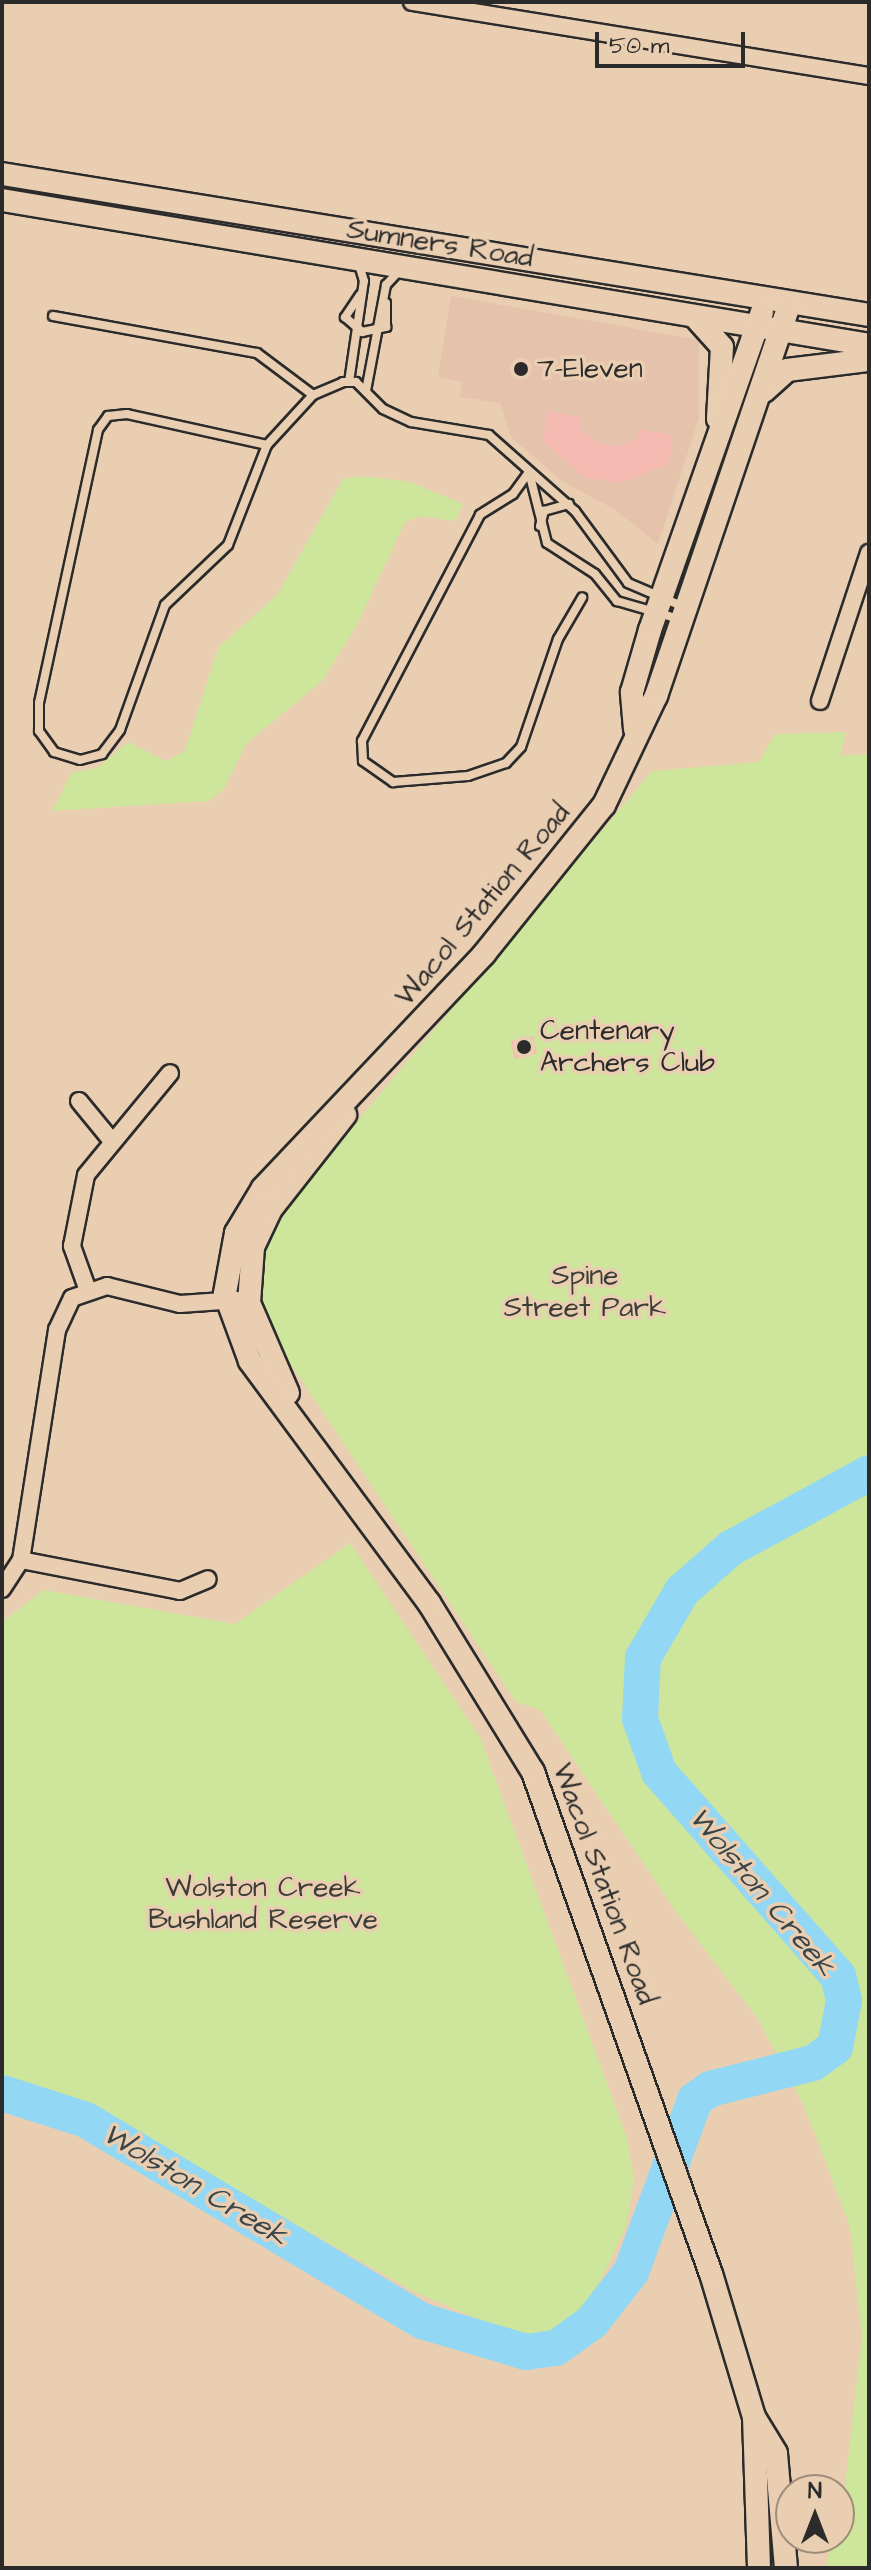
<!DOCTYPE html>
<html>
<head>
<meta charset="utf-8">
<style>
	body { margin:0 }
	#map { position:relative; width:871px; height:2570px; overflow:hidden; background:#eaceb1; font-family:"Architects Daughter",sans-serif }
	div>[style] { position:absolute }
	.built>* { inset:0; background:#e5c2ac }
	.green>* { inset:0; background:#cde69c }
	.river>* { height:36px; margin:-18px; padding:0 18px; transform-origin:18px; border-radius:18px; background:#92d8f4 }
	.building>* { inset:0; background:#f5bab2; transform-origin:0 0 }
	.roads { filter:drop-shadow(2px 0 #2b2b2b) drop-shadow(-2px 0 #2b2b2b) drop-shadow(0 2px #2b2b2b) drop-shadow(0 -2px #2b2b2b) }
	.lane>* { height:8px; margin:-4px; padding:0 4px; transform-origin:4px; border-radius:4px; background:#eaceb1 }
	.street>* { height:16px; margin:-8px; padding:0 8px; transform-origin:8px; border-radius:8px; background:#eaceb1 }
	.secondary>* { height:22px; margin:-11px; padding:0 11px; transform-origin:11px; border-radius:11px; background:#eaceb1 }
	.dots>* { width:22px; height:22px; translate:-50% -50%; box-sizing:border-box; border:4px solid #eaceb1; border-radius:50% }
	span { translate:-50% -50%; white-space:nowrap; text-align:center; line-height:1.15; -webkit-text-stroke:7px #eaceb1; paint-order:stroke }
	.street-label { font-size:28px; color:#2b2b2b }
	.poi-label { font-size:28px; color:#2b2b2b }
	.left { translate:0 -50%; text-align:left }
	.park-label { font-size:28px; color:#3b3e36 }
	.water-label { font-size:30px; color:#3a4549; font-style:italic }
	.frame { position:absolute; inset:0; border:4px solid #2b2b2b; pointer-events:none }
	.north { position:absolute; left:775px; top:2474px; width:80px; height:80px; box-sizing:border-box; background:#eaceb1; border:2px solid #9e8d7b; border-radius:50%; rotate:0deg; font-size:22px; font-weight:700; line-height:32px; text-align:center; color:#2b2b2b }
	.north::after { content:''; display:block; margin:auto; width:28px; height:36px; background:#2b2b2b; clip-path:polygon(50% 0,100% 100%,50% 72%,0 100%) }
	.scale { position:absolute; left:595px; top:32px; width:150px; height:36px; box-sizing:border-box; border:4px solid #2b2b2b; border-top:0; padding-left:10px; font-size:24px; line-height:28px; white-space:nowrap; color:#2b2b2b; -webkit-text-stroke:6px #eaceb1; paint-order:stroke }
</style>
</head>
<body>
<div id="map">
	<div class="built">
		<i style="clip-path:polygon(451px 296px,699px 340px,699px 418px,658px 544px,614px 509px,563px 482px,511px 437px,500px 403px,460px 397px,462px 382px,438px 377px)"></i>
	</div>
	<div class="green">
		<i style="clip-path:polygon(361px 476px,410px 482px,463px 504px,455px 521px,420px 516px,405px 522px,357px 625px,322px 681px,246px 744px,224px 789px,208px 801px,52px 811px,72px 772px,97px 768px,128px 742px,166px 761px,185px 751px,218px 648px,277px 595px,343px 479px)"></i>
		<i style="clip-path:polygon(846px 732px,840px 756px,869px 754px,869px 2568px,826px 2568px,831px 2538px,839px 2538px,862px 2337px,850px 2227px,805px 2108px,758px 2019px,676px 1912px,540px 1710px,516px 1702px,288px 1360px,259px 1301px,259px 1259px,284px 1208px,652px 771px,759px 762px,775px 734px)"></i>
		<i style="clip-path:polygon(350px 1543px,480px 1737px,627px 2138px,634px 2179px,626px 2227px,588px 2308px,557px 2331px,519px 2337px,415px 2292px,83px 2105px,2px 2081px,2px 1622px,44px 1590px,235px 1624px)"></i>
	</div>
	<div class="river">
		<i style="left:2px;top:2093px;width:88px;rotate:17.8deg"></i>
		<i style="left:86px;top:2120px;width:392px;rotate:30.9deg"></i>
		<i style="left:422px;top:2321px;width:109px;rotate:16.6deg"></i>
		<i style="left:526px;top:2352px;width:30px;rotate:-8deg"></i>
		<i style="left:556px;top:2348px;width:44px;rotate:-35.8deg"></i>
		<i style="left:592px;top:2322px;width:63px;rotate:-52deg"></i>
		<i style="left:631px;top:2272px;width:184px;rotate:-69.6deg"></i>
		<i style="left:695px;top:2100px;width:19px;rotate:-36deg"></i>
		<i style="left:710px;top:2089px;width:106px;rotate:-14.2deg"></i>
		<i style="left:813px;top:2063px;width:27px;rotate:-36deg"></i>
		<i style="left:835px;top:2047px;width:47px;rotate:-78.9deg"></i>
		<i style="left:844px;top:2001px;width:26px;rotate:-103deg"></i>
		<i style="left:838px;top:1976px;width:271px;rotate:-131.3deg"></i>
		<i style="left:659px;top:1772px;width:56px;rotate:-109.7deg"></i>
		<i style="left:640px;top:1719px;width:61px;rotate:-87.2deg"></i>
		<i style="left:643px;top:1658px;width:78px;rotate:-59.8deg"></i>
		<i style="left:682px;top:1591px;width:65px;rotate:-41.3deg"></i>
		<i style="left:731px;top:1548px;width:157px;rotate:-28.5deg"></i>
	</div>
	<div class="building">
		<i style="clip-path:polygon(547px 411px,582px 417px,580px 428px,599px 443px,616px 446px,638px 438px,639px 429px,673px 435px,669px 464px,619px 483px,584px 477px,543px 441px)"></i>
		<i style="left:533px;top:1036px;width:18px;height:23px;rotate:77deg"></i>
	</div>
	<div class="roads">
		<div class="lane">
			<i style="left:360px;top:295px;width:27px;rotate:124deg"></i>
			<i style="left:345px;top:317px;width:23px;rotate:41deg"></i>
			<i style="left:362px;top:332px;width:25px;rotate:-12deg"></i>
			<i style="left:386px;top:327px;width:24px;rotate:-90deg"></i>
			<i style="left:53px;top:316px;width:207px;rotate:10.3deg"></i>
			<i style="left:257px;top:353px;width:70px;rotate:36.9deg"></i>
			<i style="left:349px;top:382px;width:102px;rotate:-81.6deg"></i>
			<i style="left:364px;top:281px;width:17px;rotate:-107deg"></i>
			<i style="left:366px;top:391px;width:108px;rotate:-79.3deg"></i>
			<i style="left:386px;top:285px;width:19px;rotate:-47deg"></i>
			<i style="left:267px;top:445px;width:143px;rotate:-167.5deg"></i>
			<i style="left:127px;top:414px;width:19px;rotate:174deg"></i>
			<i style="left:108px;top:416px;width:17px;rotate:126deg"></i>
			<i style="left:98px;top:430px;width:279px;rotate:102.2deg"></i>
			<i style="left:39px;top:703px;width:28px;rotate:90deg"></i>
			<i style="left:39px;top:731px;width:26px;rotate:54deg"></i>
			<i style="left:54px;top:752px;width:27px;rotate:17deg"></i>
			<i style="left:80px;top:760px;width:23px;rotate:-15deg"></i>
			<i style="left:102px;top:754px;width:30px;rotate:-53deg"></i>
			<i style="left:120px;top:730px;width:133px;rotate:-70.2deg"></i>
			<i style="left:165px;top:605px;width:87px;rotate:-43.6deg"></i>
			<i style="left:228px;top:545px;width:107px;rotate:-68.7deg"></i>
			<i style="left:267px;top:445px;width:68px;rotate:-47.4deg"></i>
			<i style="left:313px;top:395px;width:33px;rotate:-23deg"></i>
			<i style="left:343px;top:382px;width:13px"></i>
			<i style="left:356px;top:382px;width:38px;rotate:45deg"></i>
			<i style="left:383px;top:409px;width:31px;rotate:25deg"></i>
			<i style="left:411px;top:422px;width:79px;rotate:9.5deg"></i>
			<i style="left:489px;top:435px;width:115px;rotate:41.5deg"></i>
			<i style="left:575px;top:511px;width:89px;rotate:53.6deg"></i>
			<i style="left:628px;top:583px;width:61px;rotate:23.2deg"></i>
			<i style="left:529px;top:472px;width:27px;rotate:126deg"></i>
			<i style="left:513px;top:494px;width:39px;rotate:148deg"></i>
			<i style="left:480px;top:515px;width:255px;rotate:117.6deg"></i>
			<i style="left:362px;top:741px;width:20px;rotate:87deg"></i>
			<i style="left:363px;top:761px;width:37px;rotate:35deg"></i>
			<i style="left:393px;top:782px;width:75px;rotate:-4.6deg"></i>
			<i style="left:468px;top:776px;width:40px;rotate:-18.9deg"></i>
			<i style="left:506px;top:763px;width:22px;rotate:-47deg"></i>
			<i style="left:521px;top:747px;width:114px;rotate:-71.1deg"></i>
			<i style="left:558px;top:639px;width:48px;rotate:-59.7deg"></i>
			<i style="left:529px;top:472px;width:73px;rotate:75.8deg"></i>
			<i style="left:547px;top:543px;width:57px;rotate:32.9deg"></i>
			<i style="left:595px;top:574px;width:35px;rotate:51deg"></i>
			<i style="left:617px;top:601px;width:65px;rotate:16.2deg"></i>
			<i style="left:540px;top:526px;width:16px;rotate:-75deg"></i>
			<i style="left:544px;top:511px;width:26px;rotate:-16deg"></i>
		</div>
		<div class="street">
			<i style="left:412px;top:2px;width:463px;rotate:9.2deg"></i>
			<i style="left:820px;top:701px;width:156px;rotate:-71.7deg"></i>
			<i style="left:79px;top:1101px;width:50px;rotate:50.6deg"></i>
			<i style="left:87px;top:1288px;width:45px;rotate:-109.7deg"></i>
			<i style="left:72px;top:1246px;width:72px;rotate:-78.8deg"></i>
			<i style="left:86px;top:1175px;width:132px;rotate:-50.5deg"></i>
			<i style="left:21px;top:1560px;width:162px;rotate:11deg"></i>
			<i style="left:180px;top:1591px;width:30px;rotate:-23deg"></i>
			<i style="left:2px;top:1589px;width:35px;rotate:-57deg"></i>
			<i style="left:21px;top:1560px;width:233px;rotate:-81.1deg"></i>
			<i style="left:57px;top:1330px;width:35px;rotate:-65deg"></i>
			<i style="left:72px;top:1298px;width:37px;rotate:-19deg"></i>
			<i style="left:107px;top:1286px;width:75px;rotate:13.9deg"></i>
			<i style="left:180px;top:1304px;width:57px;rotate:-4deg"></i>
		</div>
		<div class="secondary">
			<i style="left:2px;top:174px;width:878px;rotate:9.24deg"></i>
			<i style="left:2px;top:200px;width:879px;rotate:9.49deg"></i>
			<i style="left:695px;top:317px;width:40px;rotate:48deg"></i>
			<i style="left:722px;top:347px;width:72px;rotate:93.2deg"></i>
			<i style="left:764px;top:391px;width:31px;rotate:-42deg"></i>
			<i style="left:787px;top:370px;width:83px;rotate:-7deg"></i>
			<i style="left:635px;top:729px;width:37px;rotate:-95deg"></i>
			<i style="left:632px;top:692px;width:65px;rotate:-73.8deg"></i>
			<i style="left:650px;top:630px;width:337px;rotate:-70.6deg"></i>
			<i style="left:288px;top:1393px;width:98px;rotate:-113.4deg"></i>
			<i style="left:249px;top:1303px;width:56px;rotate:-85.9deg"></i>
			<i style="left:253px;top:1247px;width:42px;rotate:-64.7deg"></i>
			<i style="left:271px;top:1209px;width:120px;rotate:-51.8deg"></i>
			<i style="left:754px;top:2417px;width:151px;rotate:88.1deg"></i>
			<i style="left:786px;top:2568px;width:115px;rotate:-95deg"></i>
			<i style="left:776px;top:2453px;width:42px;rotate:-121.4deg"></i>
			<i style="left:754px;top:2417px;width:149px;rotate:-106.7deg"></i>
			<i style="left:711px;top:2274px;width:533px;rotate:-109.52deg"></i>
			<i style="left:533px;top:1772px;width:198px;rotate:-121.6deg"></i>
			<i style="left:429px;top:1603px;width:301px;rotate:-126.5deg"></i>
			<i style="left:250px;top:1361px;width:72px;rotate:-110.2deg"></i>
			<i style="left:225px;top:1293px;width:61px;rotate:-79.6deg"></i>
			<i style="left:236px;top:1233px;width:52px;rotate:-59deg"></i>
			<i style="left:263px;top:1188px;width:322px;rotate:-46.6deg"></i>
			<i style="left:484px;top:954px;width:191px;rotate:-51.2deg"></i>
			<i style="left:604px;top:805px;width:121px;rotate:-64.5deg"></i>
			<i style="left:656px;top:696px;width:415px;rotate:-71.2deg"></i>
		</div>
	</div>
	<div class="dots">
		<i style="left:521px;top:369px;background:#2b2b2b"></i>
		<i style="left:524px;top:1047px;background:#2b2b2b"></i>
	</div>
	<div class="street-label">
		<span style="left:440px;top:244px;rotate:9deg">Sumners Road</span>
		<span style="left:483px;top:905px;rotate:-50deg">Wacol Station Road</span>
		<span style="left:604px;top:1884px;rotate:70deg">Wacol Station Road</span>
	</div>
	<div class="poi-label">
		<span class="left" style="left:537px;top:369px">7-Eleven</span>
		<span class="left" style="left:540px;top:1047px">Centenary<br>Archers Club</span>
	</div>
	<div class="park-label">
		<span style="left:585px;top:1292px">Spine<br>Street Park</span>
		<span style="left:263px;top:1904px">Wolston Creek<br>Bushland Reserve</span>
	</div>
	<div class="water-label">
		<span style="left:762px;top:1892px;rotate:50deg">Wolston Creek</span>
		<span style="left:195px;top:2185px;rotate:31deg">Wolston Creek</span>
	</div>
	<div class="frame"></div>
	<div class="north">N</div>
	<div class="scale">50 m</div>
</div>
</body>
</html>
